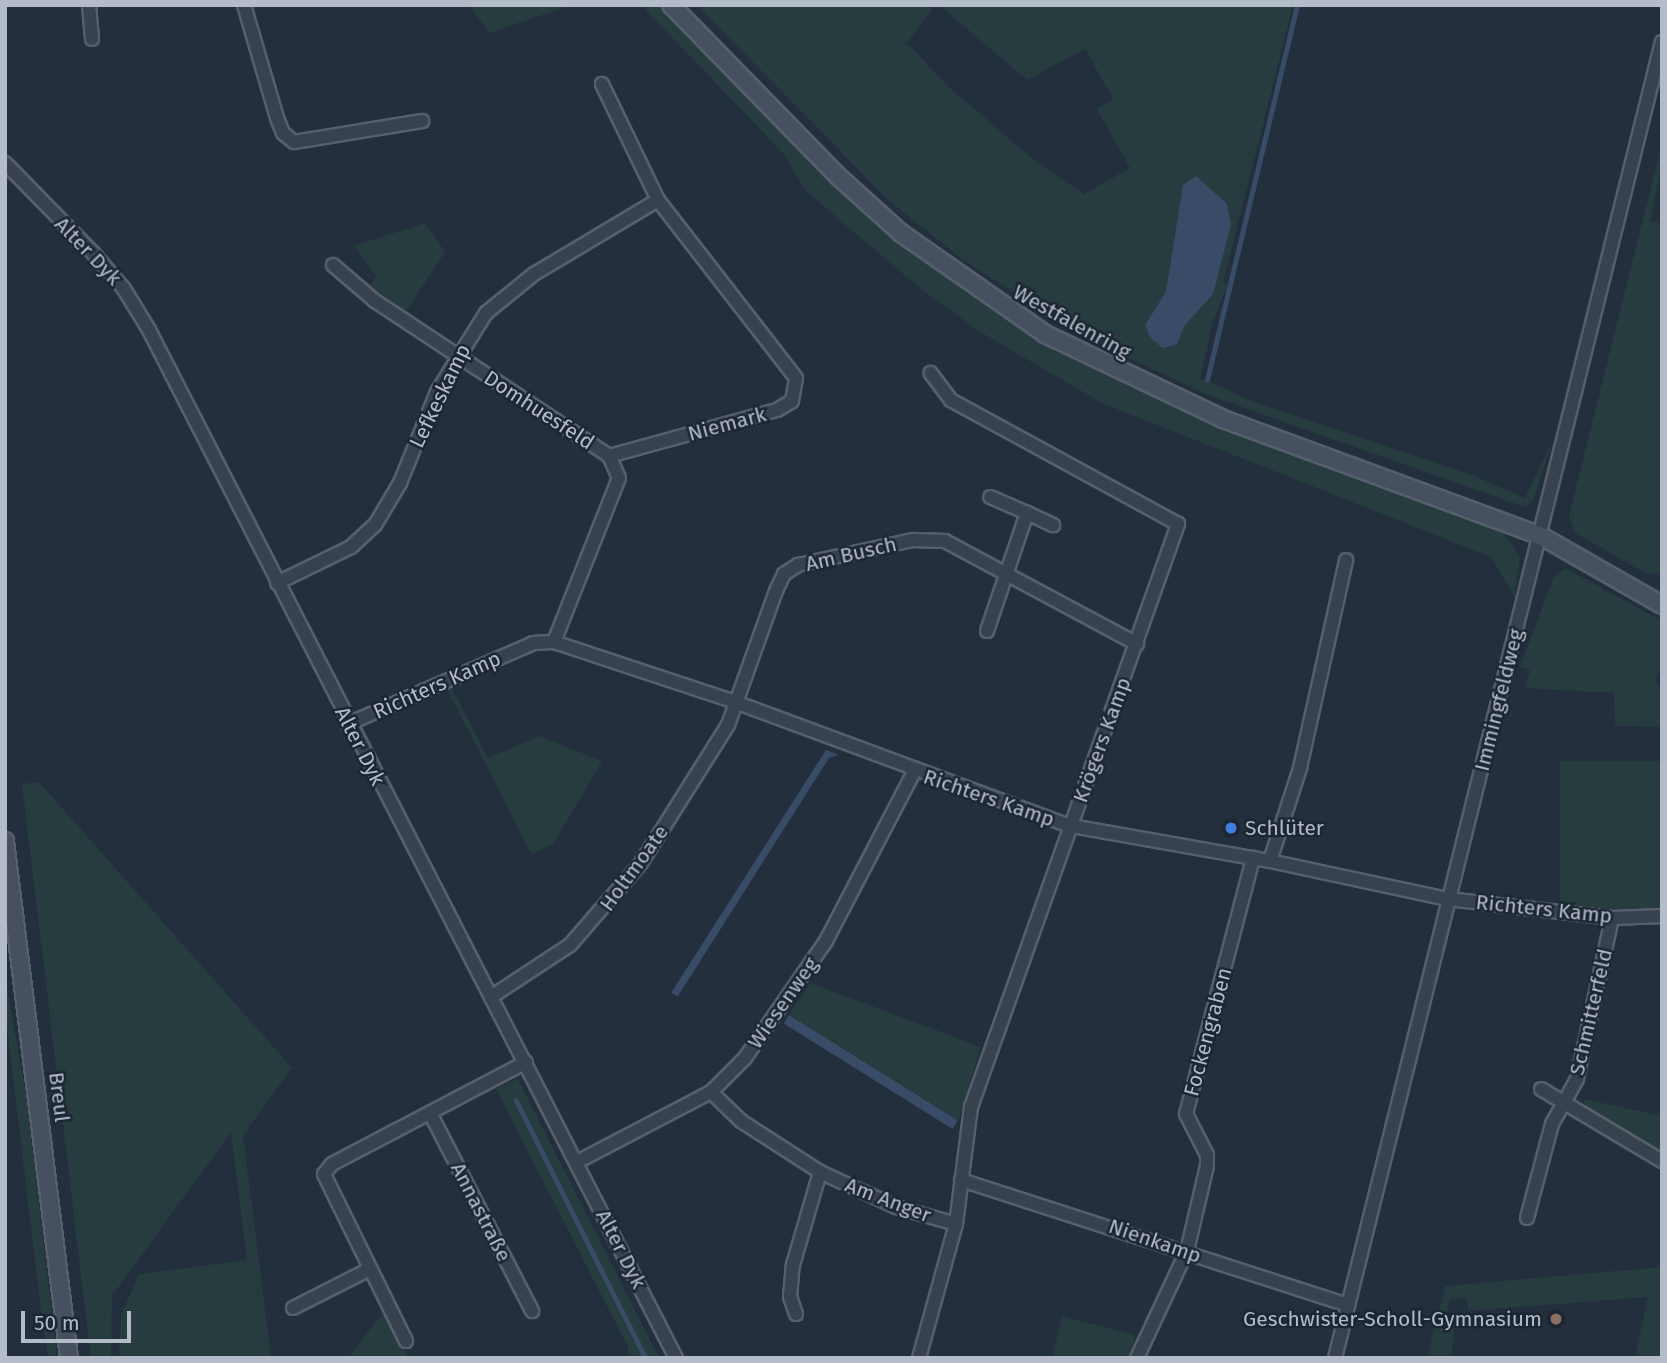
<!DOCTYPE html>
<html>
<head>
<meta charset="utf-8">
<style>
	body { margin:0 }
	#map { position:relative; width:1667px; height:1363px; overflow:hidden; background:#242f3e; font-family:"Fira Sans",sans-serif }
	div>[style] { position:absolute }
	.green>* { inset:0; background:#263c3f; transform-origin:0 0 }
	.water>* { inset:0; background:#394c67; transform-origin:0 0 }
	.stream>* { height:4.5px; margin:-2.25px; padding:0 2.25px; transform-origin:2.25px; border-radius:2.25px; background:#394c67 }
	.roads { filter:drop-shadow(2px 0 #565f6c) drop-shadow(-2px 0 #565f6c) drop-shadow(0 2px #565f6c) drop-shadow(0 -2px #565f6c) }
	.street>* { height:12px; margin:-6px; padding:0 6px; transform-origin:6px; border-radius:6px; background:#38414e }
	.secondary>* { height:16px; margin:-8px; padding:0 8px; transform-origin:8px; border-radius:8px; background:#465061 }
	.dots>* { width:19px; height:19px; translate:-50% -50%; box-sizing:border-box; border:4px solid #1d2633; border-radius:50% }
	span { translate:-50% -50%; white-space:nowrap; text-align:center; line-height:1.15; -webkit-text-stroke:5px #1d2633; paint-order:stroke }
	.street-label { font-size:21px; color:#b4bcc9 }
	.poi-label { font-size:21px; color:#b4bcc9 }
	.left { translate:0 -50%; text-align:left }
	.right { translate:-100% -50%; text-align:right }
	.frame { position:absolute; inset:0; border:7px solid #b4bcc9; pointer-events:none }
	.scale { position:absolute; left:21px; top:1311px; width:110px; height:32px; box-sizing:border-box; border:4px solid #b4bcc9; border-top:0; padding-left:9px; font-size:21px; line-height:24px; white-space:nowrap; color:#b4bcc9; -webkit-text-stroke:5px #1d2633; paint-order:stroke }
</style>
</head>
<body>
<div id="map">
	<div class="green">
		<i style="clip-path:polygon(469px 5px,572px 5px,489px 33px)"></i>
		<i style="clip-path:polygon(641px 5px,663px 5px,899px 240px,957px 284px,1057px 349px,1145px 393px,1503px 532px,1520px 557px,1514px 596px,1491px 557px,1102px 403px,977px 330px,921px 289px,806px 191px,784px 154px)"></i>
		<i style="clip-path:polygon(697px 5px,930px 5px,933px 8px,907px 43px,950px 88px,1035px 161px,1084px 194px,1130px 168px,1097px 109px,1113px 99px,1085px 49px,1027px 80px,939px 5px,1293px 5px,1223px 282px,1231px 286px,1229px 293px,1225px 292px,1213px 321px,1200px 378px,1257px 403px,1472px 475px,1525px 498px,1553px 440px,1533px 501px,1525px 507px,1208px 395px,1081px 335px,962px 259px,888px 200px)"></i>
		<i style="clip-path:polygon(1662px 143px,1662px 166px,1650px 221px,1662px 224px,1662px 572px,1647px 574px,1574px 532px,1569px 516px)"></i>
		<i style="clip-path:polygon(425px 223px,445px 252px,406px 311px,370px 286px,376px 276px,354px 246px)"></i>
		<i style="clip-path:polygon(1565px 568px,1662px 621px,1662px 664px,1655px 679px,1662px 690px,1662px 727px,1615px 726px,1614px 693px,1525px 688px,1530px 670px,1520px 667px,1553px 579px)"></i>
		<i style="clip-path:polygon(450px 685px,488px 758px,539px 736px,602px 761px,554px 843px,532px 855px,446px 687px)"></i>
		<i style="left:1560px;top:761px;width:102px;height:148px"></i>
		<i style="clip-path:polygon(39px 782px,292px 1068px,243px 1135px,271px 1358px,119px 1358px,121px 1315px,139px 1274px,247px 1260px,231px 1132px,112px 1296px,111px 1358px,91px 1358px,22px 784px)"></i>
		<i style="clip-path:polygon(5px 975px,27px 1102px,57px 1358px,48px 1358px,41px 1310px,5px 1011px)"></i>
		<i style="clip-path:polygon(810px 983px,981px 1047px,958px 1121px,789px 1015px)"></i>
		<i style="clip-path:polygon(518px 1079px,659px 1358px,628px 1358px,628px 1347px,496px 1089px)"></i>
		<i style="clip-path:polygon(1584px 1099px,1662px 1116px,1662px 1155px,1583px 1109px)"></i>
		<i style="clip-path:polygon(1662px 1267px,1662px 1358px,1635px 1358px,1648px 1297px,1468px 1311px,1467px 1298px,1450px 1300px,1445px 1315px,1456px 1322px,1451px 1358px,1427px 1358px,1445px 1286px)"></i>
		<i style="clip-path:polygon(382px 1314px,388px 1317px,408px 1358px,348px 1358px)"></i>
		<i style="clip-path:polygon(1062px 1316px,1135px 1335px,1130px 1358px,1052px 1358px)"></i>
	</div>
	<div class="water">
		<i style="clip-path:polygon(1196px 176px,1227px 204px,1231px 224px,1213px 294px,1185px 325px,1177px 344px,1163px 348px,1151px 339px,1145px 325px,1166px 292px,1183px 185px)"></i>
		<i style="clip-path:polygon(826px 750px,839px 755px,829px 758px,678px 996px,671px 993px)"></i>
		<i style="left:789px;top:1015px;width:199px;height:10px;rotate:32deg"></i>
	</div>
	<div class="stream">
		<i style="left:1207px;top:380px;width:386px;rotate:-76.5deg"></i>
		<i style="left:516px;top:1100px;width:289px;rotate:63.3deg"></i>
	</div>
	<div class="roads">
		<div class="street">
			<i style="left:89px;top:5px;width:34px;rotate:85deg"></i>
			<i style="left:244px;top:5px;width:118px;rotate:73.7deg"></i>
			<i style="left:277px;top:118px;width:16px;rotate:68deg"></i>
			<i style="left:283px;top:133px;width:14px;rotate:39deg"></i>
			<i style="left:294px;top:142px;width:130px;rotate:-9.3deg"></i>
			<i style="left:5px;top:163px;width:127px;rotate:45.6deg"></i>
			<i style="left:94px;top:254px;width:46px;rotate:49.4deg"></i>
			<i style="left:124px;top:289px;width:48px;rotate:58.6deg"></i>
			<i style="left:149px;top:330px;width:1155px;rotate:62.86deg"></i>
			<i style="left:333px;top:265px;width:55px;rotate:40.6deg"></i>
			<i style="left:375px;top:301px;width:281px;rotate:33.5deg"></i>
			<i style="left:1027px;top:513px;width:29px;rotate:25deg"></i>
			<i style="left:277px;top:583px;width:82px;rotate:-25.9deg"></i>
			<i style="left:351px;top:547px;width:33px;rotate:-43deg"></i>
			<i style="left:375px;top:525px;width:49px;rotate:-59.2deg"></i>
			<i style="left:400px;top:483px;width:98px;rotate:-67.9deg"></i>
			<i style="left:437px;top:392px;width:93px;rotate:-58.2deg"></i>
			<i style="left:486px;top:313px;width:62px;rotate:-39.1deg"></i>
			<i style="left:534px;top:274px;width:144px;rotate:-30.8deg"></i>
			<i style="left:987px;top:631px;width:125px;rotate:-71.3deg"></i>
			<i style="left:1027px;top:513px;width:40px;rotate:-156.6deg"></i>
			<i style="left:554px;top:642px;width:176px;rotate:-68.4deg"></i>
			<i style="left:619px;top:478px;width:24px;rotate:-114deg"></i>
			<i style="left:609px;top:456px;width:174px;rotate:-15.3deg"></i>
			<i style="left:777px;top:410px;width:17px;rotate:-31deg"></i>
			<i style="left:792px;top:401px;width:23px;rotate:-80deg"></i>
			<i style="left:796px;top:378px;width:225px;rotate:-127.8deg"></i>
			<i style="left:658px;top:200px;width:129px;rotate:-115.8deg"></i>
			<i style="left:348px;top:724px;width:202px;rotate:-23.6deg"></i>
			<i style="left:533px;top:643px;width:21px;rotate:-3deg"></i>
			<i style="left:554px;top:642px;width:191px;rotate:18.3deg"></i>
			<i style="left:735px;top:702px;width:358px;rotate:20.3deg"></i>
			<i style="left:1071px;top:826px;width:202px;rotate:10deg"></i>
			<i style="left:1270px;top:861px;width:182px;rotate:12.1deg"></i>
			<i style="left:1448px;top:899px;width:165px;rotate:6.6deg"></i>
			<i style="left:1612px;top:918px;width:50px;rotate:-2.3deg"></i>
			<i style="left:1270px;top:861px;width:98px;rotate:-72.1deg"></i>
			<i style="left:1300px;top:768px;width:213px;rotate:-77.5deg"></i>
			<i style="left:491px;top:997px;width:95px;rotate:-33.4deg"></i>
			<i style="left:570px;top:945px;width:108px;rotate:-49.1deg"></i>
			<i style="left:641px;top:863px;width:163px;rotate:-57.8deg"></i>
			<i style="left:728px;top:725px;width:142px;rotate:-70.3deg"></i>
			<i style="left:776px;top:591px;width:19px;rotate:-65deg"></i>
			<i style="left:784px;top:574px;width:17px;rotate:-33deg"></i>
			<i style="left:798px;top:565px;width:118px;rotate:-12.3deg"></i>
			<i style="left:913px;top:540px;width:32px;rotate:2deg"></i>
			<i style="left:945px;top:541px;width:218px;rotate:28.2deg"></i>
			<i style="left:1541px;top:1089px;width:141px;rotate:30.8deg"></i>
			<i style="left:711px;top:1092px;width:42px;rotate:44deg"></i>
			<i style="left:741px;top:1121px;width:94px;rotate:32.8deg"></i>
			<i style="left:820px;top:1172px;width:84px;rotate:24.7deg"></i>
			<i style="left:896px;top:1207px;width:62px;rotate:15.8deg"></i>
			<i style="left:430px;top:1113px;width:223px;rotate:62.7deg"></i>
			<i style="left:577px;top:1162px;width:151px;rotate:-27.6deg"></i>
			<i style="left:711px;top:1092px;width:48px;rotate:-45deg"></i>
			<i style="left:745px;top:1058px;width:142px;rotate:-55.3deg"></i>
			<i style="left:826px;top:941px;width:191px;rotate:-62.5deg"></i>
			<i style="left:961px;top:1180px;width:407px;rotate:17.9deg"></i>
			<i style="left:1527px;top:1218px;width:97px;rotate:-75.1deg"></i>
			<i style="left:1552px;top:1124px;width:51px;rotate:-60.9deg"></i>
			<i style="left:1577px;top:1079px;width:165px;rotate:-77.7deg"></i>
			<i style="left:293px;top:1308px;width:86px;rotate:-26.9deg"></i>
			<i style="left:796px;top:1314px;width:18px;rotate:-109deg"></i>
			<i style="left:790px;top:1297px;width:32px;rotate:-85deg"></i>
			<i style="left:793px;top:1265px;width:97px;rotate:-73.8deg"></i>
			<i style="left:406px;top:1341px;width:186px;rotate:-116.2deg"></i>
			<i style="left:324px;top:1174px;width:13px;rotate:-51deg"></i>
			<i style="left:332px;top:1164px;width:219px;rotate:-27.7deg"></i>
			<i style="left:919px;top:1358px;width:139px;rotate:-74.6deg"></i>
			<i style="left:956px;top:1224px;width:118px;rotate:-82.7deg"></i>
			<i style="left:971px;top:1107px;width:619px;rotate:-70.45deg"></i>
			<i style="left:1178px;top:524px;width:259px;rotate:-151.4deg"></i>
			<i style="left:951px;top:400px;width:34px;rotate:-127deg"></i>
			<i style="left:1137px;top:1358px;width:118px;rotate:-65deg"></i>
			<i style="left:1187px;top:1251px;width:87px;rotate:-76.8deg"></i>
			<i style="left:1207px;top:1166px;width:11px;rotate:-90deg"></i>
			<i style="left:1207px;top:1155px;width:46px;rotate:-117.1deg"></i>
			<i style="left:1186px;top:1114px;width:265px;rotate:-75.3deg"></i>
			<i style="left:1335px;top:1358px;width:1356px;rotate:-76.05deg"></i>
		</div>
		<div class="secondary">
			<i style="left:671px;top:5px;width:240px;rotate:45.7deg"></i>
			<i style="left:839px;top:177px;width:84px;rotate:42.1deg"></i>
			<i style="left:901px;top:233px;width:176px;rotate:35deg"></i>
			<i style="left:1045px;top:334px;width:197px;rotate:25.5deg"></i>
			<i style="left:1223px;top:419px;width:339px;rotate:20.2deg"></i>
			<i style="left:1541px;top:536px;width:139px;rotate:29.7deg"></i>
			<i style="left:5px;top:841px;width:521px;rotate:82.94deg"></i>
		</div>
	</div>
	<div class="dots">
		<i style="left:1231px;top:828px;background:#3f7fe0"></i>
		<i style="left:1556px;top:1319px;background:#8d6e63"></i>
	</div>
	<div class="street-label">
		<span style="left:88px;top:251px;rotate:46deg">Alter Dyk</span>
		<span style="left:1072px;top:322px;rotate:29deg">Westfalenring</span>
		<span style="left:440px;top:396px;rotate:-64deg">Lefkeskamp</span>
		<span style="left:539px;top:410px;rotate:33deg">Domhuesfeld</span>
		<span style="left:727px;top:424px;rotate:-15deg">Niemark</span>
		<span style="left:851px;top:554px;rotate:-13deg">Am Busch</span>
		<span style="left:437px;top:685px;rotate:-24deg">Richters Kamp</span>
		<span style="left:1499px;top:700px;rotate:-76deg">Immingfeldweg</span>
		<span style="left:1102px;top:740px;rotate:-70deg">Krögers Kamp</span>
		<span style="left:360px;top:746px;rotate:63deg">Alter Dyk</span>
		<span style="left:989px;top:798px;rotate:19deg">Richters Kamp</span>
		<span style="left:634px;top:868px;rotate:-54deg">Holtmoate</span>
		<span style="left:1544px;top:909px;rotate:6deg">Richters Kamp</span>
		<span style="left:783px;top:1003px;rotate:-55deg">Wiesenweg</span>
		<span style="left:1591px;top:1012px;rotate:-77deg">Schmitterfeld</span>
		<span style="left:1208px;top:1032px;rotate:-75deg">Fockengraben</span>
		<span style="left:59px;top:1097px;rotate:83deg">Breul</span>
		<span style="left:888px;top:1200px;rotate:21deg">Am Anger</span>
		<span style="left:481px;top:1212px;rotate:63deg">Annastraße</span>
		<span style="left:1155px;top:1241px;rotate:19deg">Nienkamp</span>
		<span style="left:621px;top:1249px;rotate:63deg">Alter Dyk</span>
	</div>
	<div class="poi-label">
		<span class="left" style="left:1245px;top:828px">Schlüter</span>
		<span class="right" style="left:1542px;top:1319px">Geschwister-Scholl-Gymnasium</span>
	</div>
	<div class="frame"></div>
	<div class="scale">50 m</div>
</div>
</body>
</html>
